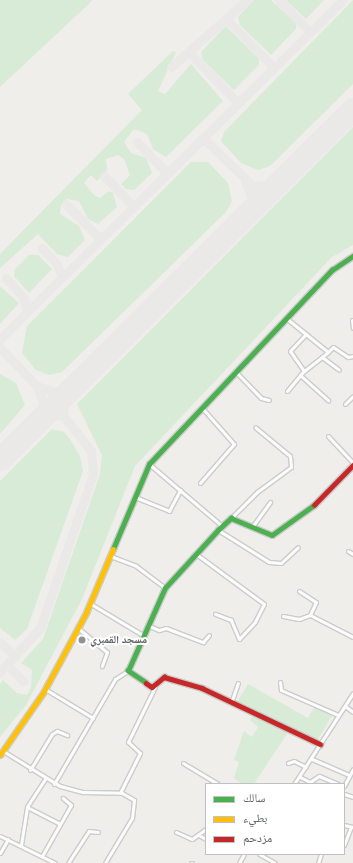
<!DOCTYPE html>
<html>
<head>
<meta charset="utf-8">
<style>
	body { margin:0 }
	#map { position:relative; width:353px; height:863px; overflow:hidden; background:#efeeea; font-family:"Roboto Condensed","Noto Naskh Arabic",sans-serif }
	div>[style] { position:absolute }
	.green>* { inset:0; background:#d8ebd6 }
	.taxiway>* { height:9px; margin:-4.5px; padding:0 4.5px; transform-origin:4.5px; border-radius:4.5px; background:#eae9e7 }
	.runway>* { height:23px; margin:-11.5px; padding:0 11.5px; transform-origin:11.5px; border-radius:11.5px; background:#eae9e7 }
	.roads { filter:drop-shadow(1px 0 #cbcccc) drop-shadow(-1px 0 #cbcccc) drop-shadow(0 1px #cbcccc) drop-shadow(0 -1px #cbcccc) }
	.street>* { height:3px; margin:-1.5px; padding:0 1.5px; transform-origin:1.5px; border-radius:1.5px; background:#fdfcfc }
	.fast>* { height:4.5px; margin:-2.25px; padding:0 2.25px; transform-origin:2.25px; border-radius:2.25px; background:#4caf50 }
	.slow>* { height:4.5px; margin:-2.25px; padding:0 2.25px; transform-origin:2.25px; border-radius:2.25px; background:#ffc107 }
	.jam>* { height:4.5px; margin:-2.25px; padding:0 2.25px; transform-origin:2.25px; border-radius:2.25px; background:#c62828 }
	.dots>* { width:11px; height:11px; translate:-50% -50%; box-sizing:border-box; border:2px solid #fff; border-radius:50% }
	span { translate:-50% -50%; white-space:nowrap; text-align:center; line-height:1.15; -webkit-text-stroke:4px #fff; paint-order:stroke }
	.poi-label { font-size:11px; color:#5f6368; font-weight:700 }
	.left { translate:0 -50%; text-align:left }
	.legend { position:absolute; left:205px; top:783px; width:140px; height:72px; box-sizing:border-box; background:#fff; border:1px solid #bfc1c3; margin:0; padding:5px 7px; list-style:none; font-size:12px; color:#5f6368 }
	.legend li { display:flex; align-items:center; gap:8px; height:20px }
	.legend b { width:20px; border:1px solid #bfc1c3 }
</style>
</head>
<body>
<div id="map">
	<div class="green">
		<i style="clip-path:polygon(0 0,93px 0,0 87px)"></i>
		<i style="clip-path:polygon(254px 0,271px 0,296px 23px,296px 29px,271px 55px,240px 25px,238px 17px)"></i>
		<i style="clip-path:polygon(286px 0,324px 0,306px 19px)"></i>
		<i style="clip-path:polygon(353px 0,353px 84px,270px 166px,258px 170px,241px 163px,221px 141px,224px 132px)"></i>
		<i style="clip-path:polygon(226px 26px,259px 59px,259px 65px,234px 90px,203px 60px,201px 52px)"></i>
		<i style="clip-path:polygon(173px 51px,176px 52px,158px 91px,165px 94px,191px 64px,223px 101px,166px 157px,153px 149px,147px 134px,134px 129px,124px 142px,131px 153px,146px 158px,152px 173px,134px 190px,126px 189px,121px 184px,130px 175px,124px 159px,118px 155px,106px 159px,107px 170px,97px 181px,91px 175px,84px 183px,95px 196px,100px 198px,109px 191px,113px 193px,117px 207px,98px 224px,88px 219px,79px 201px,67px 199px,61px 205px,60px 214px,79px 226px,85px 240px,68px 257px,57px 254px,38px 234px,0 268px,0 254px,142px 110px,128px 94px)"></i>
		<i style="clip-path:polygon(353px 127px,353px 245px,332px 257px,135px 466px,82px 599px,26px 705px,0 737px,0 684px,3px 680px,17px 693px,27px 695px,31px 688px,32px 670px,21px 663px,43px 639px,100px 474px,102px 455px,77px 404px)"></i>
		<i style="clip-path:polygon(191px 162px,208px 162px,228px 183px,232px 201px,226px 212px,62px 372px,49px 375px,36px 370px,22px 353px,27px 326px)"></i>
		<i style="clip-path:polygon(29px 255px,38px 255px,52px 269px,29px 293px,14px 276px,15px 269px)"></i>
		<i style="clip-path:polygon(1px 287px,19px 303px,0 324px,0 287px)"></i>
		<i style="clip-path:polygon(0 374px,16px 383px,25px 405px,0 434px)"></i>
		<i style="clip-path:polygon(52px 429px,64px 432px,70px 439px,80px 456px,83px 471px,27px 629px,15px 640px,0 628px,0 481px)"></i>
		<i style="clip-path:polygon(248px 684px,308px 718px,315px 706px,332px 716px,316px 742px,236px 704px)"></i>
		<i style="clip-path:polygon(252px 716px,289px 731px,254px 784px,243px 784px,234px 778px,239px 762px,234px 760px,244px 731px,252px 737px,258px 727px,250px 720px)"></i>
	</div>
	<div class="taxiway">
		<i style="left:279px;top:0;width:45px;rotate:45.9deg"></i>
		<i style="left:227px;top:19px;width:68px;rotate:46.2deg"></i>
		<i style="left:191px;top:54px;width:68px;rotate:46.2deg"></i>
		<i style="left:171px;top:67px;width:101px;rotate:-41.4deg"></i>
		<i style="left:200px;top:140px;width:6px;rotate:9deg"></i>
		<i style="left:206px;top:141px;width:64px;rotate:43.7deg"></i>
		<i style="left:252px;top:185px;width:15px;rotate:4deg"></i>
		<i style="left:267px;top:186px;width:16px;rotate:-22deg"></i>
		<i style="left:137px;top:142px;width:43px;rotate:45.9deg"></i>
		<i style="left:104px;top:176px;width:42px;rotate:46deg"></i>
		<i style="left:245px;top:181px;width:16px;rotate:68deg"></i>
		<i style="left:251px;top:196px;width:17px;rotate:100deg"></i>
		<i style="left:66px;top:204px;width:49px;rotate:45.8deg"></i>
		<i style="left:42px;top:248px;width:22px;rotate:47deg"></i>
		<i style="left:57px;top:264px;width:14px;rotate:69deg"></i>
		<i style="left:6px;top:278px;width:27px;rotate:48deg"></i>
		<i style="left:24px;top:298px;width:14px;rotate:78deg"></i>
		<i style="left:0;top:339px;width:482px;rotate:-44.7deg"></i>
		<i style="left:0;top:348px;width:53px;rotate:45.8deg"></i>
		<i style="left:44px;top:416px;width:19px;rotate:-3deg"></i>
		<i style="left:40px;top:420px;width:18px;rotate:-81deg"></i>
		<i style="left:43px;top:402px;width:17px;rotate:-111deg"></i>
		<i style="left:37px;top:386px;width:20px;rotate:18deg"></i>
		<i style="left:56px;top:392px;width:23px;rotate:-23deg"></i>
		<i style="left:0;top:642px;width:21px;rotate:43deg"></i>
		<i style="left:7px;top:665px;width:23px;rotate:45deg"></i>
		<i style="left:0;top:672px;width:59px;rotate:-47.7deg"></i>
		<i style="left:40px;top:628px;width:163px;rotate:-71deg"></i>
		<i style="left:93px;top:474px;width:23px;rotate:-95deg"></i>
		<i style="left:91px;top:451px;width:46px;rotate:-127.9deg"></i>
		<i style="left:63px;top:415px;width:20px;rotate:-87deg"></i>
	</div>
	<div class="runway">
		<i style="left:0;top:459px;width:497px;rotate:-44.8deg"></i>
	</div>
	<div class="roads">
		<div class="street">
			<i style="left:286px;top:318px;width:54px;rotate:39deg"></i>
			<i style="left:328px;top:352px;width:8px;rotate:140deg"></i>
			<i style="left:322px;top:357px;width:21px;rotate:37deg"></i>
			<i style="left:352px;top:320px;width:8px;rotate:83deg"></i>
			<i style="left:328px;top:352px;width:7px;rotate:-45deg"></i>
			<i style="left:333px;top:347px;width:18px;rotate:34deg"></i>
			<i style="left:348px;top:357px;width:5px;rotate:-11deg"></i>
			<i style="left:235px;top:371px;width:37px;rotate:46deg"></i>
			<i style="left:261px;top:398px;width:8px;rotate:14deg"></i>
			<i style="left:304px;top:371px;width:23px;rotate:-38deg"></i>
			<i style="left:300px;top:375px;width:38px;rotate:42deg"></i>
			<i style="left:287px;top:391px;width:26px;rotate:-50deg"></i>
			<i style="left:304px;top:371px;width:24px;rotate:-125deg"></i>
			<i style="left:290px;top:351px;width:23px;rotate:-47deg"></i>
			<i style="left:345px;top:404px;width:11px;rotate:-45deg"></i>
			<i style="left:328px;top:436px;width:37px;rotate:47deg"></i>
			<i style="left:149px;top:464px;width:96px;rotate:40.3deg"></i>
			<i style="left:200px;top:483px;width:52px;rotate:-48.9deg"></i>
			<i style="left:234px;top:444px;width:48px;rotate:-131.6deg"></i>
			<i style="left:135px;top:497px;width:37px;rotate:22deg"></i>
			<i style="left:169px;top:511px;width:24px;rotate:-62deg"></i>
			<i style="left:231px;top:518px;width:37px;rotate:-45deg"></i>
			<i style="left:257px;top:492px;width:42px;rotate:-36.3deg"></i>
			<i style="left:291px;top:467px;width:11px;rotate:-95deg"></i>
			<i style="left:290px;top:456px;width:45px;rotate:-140.4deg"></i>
			<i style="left:252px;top:527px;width:31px;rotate:-54deg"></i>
			<i style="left:218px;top:530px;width:60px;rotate:32.1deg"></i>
			<i style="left:269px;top:562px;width:12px;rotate:5deg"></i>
			<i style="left:281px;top:563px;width:23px;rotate:-43deg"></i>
			<i style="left:348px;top:551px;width:6px;rotate:31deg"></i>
			<i style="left:196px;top:554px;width:84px;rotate:36.3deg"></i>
			<i style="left:264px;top:604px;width:20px;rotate:117deg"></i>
			<i style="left:255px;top:622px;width:23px;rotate:133deg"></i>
			<i style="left:239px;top:639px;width:21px;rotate:-113deg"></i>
			<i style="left:231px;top:620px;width:17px;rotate:-159deg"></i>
			<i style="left:113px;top:557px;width:25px;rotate:21deg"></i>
			<i style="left:136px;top:566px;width:36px;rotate:37deg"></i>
			<i style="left:299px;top:591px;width:20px;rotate:33deg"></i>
			<i style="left:316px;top:602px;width:14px;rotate:115deg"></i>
			<i style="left:310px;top:615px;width:48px;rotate:27.1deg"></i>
			<i style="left:91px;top:604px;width:58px;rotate:31deg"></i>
			<i style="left:283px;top:616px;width:16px;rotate:11deg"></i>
			<i style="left:299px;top:619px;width:12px;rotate:-20deg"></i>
			<i style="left:147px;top:625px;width:13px;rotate:23deg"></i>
			<i style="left:159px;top:630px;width:7px;rotate:-16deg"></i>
			<i style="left:166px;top:628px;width:40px;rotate:21deg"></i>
			<i style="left:203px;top:642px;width:9px;rotate:-49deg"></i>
			<i style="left:78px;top:628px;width:38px;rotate:40deg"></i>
			<i style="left:107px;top:652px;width:15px;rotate:110deg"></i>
			<i style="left:280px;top:682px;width:8px;rotate:83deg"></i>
			<i style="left:281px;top:690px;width:62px;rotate:23.7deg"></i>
			<i style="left:45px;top:689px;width:56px;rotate:31.1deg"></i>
			<i style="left:231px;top:703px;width:21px;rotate:-71deg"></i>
			<i style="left:345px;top:706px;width:10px;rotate:37deg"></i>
			<i style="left:3px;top:751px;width:67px;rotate:31.6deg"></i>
			<i style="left:60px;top:786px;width:24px;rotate:15deg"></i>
			<i style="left:83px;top:792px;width:39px;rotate:1deg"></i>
			<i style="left:122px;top:793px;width:14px;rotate:30deg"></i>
			<i style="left:134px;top:800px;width:18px;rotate:96deg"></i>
			<i style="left:132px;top:818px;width:52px;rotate:121deg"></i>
			<i style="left:312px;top:759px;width:40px;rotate:23.4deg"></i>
			<i style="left:183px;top:763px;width:41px;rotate:31deg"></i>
			<i style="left:288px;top:763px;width:6px;rotate:-18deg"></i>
			<i style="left:294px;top:761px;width:13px;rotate:27deg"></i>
			<i style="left:30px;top:770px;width:42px;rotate:-58.6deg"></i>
			<i style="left:52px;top:734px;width:6px;rotate:-31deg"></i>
			<i style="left:57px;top:731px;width:11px;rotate:22deg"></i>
			<i style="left:300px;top:777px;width:11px;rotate:27deg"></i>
			<i style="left:310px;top:782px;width:11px;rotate:-34deg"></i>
			<i style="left:319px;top:776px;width:21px;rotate:23deg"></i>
			<i style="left:45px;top:779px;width:33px;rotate:123deg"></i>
			<i style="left:27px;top:807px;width:37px;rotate:27deg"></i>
			<i style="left:54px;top:784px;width:121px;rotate:-59.8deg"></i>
			<i style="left:115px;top:679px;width:15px;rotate:-32deg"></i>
			<i style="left:294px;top:784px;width:108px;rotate:-57deg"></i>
			<i style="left:344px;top:786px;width:19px;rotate:-62deg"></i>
			<i style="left:120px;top:793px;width:45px;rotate:-63.4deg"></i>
			<i style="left:140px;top:753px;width:16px;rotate:-137deg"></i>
			<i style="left:128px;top:742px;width:61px;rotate:-63.9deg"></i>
			<i style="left:344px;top:794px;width:9px;rotate:18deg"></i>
			<i style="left:344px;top:825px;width:9px;rotate:13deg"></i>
			<i style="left:176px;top:832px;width:17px;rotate:24deg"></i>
			<i style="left:192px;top:839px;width:17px;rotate:-36deg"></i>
			<i style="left:0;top:836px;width:61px;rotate:26.1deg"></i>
			<i style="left:200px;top:836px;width:7px;rotate:27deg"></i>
			<i style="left:21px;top:845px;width:38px;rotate:-81deg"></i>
			<i style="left:344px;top:845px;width:19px;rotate:-69deg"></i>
			<i style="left:0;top:853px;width:16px;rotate:-60deg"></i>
			<i style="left:259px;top:854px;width:18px;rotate:29deg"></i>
			<i style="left:42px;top:856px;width:59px;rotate:-60.4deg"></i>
			<i style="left:71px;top:805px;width:11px;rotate:-139deg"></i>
			<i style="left:68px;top:863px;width:38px;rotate:-57deg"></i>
			<i style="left:89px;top:831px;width:9px;rotate:6deg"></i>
			<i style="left:191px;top:863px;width:1px"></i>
			<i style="left:239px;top:863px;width:10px;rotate:-61deg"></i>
			<i style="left:318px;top:863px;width:9px;rotate:-72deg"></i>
		</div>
		<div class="fast">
			<i style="left:113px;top:549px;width:92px;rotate:-67deg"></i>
			<i style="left:149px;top:464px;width:267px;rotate:-46.7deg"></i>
			<i style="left:332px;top:270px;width:25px;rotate:-34deg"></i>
			<i style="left:146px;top:683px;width:22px;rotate:-146deg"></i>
			<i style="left:128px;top:671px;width:91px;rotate:-66deg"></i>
			<i style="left:165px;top:588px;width:79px;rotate:-47.6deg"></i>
			<i style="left:218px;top:530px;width:18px;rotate:-43deg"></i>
			<i style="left:231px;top:518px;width:44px;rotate:22.5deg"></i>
			<i style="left:272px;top:535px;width:52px;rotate:-35.5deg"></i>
		</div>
		<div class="slow">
			<i style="left:0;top:755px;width:75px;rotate:-55.3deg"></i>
			<i style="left:43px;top:693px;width:91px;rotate:-61.7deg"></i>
			<i style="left:86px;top:613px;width:69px;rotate:-67.1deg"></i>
		</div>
		<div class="jam">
			<i style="left:314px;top:505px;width:56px;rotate:-45.7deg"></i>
			<i style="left:146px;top:683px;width:7px;rotate:34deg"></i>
			<i style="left:152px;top:687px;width:16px;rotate:-40deg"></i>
			<i style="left:164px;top:677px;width:40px;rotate:16deg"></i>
			<i style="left:202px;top:688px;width:131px;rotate:25.4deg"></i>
		</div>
	</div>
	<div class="dots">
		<i style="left:82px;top:640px;background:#919496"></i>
	</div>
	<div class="poi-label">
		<span class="left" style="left:90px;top:640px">مسجد القمبري</span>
	</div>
	<ul class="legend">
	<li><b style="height:5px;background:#4caf50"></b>سالك</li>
	<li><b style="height:5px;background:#ffc107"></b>بطيء</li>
	<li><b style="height:5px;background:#c62828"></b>مزدحم</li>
	</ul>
</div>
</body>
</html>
